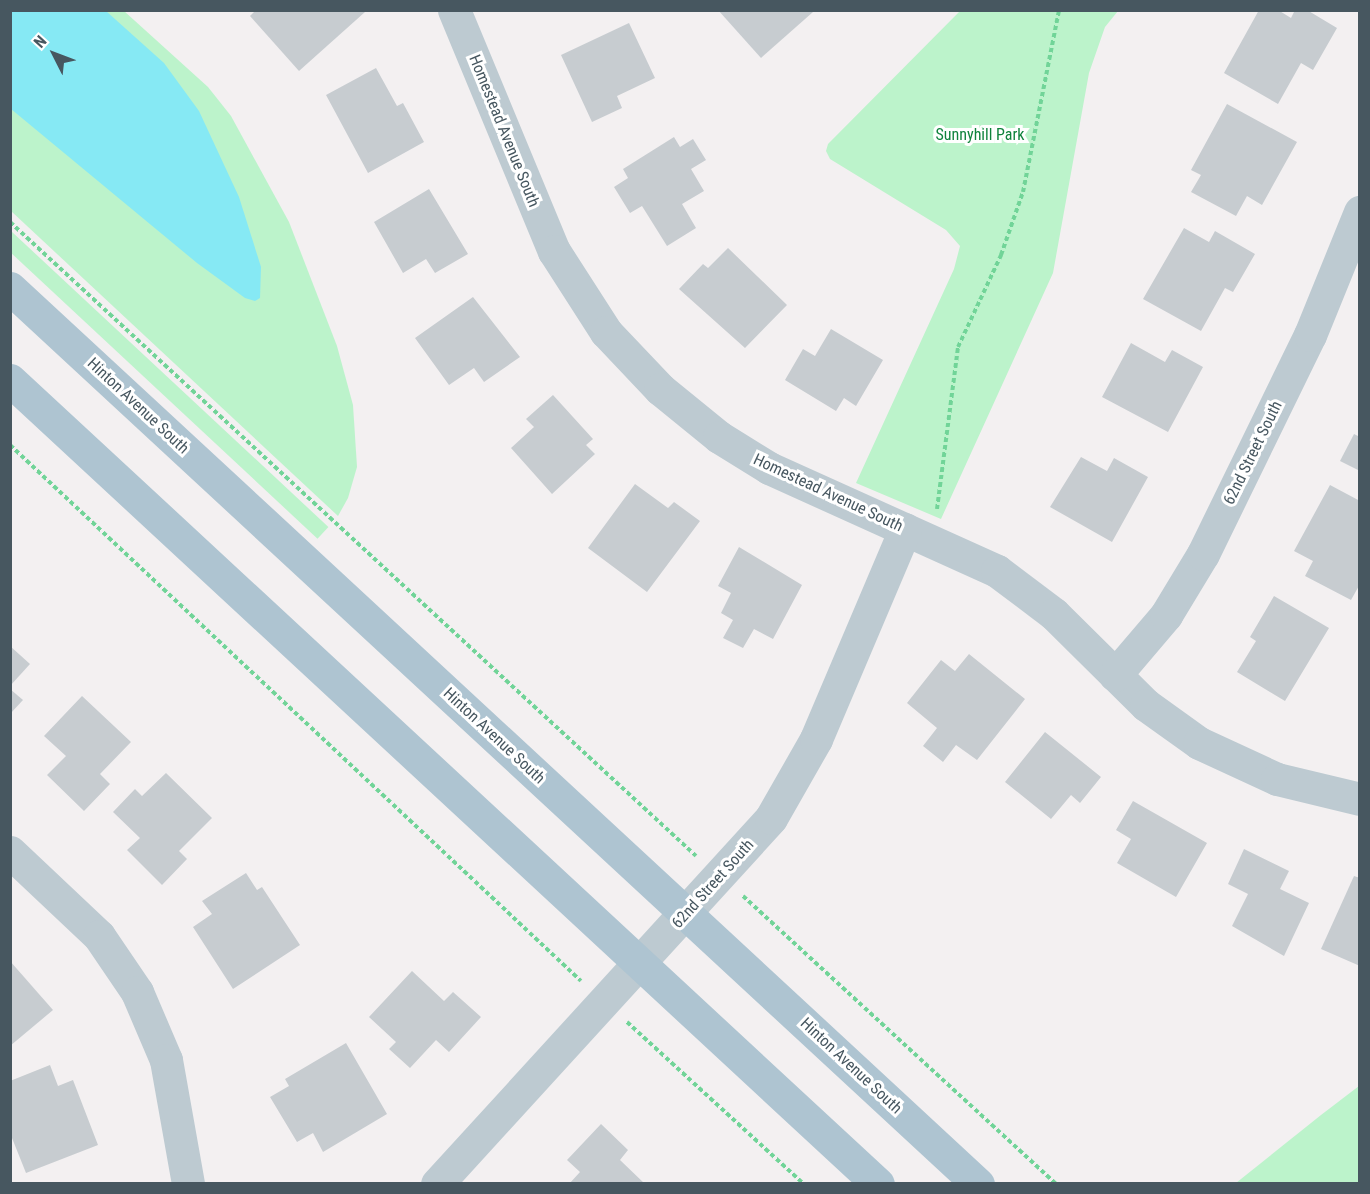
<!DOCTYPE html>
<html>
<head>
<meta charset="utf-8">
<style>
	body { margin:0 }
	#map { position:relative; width:1370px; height:1194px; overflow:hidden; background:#f3f0f1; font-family:"Roboto Condensed",sans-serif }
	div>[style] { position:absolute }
	.green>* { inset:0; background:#bcf3cb; transform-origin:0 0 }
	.water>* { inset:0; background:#86e9f4 }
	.building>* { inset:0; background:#c7ccd0 }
	.path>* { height:4px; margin-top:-2px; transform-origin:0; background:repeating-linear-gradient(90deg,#71d498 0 4.5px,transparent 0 7.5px) }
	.minor>* { height:33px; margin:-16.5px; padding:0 16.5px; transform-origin:16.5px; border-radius:16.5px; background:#bdcad1 }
	.major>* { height:33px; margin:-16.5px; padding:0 16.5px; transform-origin:16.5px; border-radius:16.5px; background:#aec4d1 }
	span { translate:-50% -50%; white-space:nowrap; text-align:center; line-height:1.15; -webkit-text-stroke:6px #fff; paint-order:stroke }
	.street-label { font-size:16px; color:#475760 }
	.park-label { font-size:16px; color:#0f833c }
	.frame { position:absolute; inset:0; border:12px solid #475760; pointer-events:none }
	.north { position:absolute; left:24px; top:24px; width:60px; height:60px; -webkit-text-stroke:4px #fff; paint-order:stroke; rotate:312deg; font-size:16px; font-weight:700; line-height:24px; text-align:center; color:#475760 }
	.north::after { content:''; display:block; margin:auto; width:21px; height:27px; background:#475760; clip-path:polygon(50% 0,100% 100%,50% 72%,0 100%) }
</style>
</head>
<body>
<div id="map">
	<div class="green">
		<i style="clip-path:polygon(961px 10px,1118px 11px,1105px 27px,1089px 73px,1053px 273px,941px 519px,856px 483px,954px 269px,960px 246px,946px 230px,830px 159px,826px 151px,828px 144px)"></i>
		<i style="clip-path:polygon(10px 11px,124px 11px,208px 87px,231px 116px,289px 222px,337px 346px,353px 405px,357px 467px,348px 498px,338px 516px,11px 211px)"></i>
		<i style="left:11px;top:231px;width:434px;height:16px;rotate:43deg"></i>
		<i style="clip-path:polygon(1359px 1086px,1359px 1183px,1236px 1183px,1321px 1115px)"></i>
	</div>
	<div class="water">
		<i style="clip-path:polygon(11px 10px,106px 11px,164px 63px,199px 111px,239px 197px,261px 267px,260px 298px,255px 301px,245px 298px,197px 263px,11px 109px)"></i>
	</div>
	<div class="building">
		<i style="clip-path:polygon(256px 10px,364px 10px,365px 12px,299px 71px,250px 16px)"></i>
		<i style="clip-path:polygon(718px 10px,811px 10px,813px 12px,761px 58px)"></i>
		<i style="clip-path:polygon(1259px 10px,1278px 10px,1291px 18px,1295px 10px,1307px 10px,1337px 28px,1313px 70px,1301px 63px,1278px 104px,1224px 73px)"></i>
		<i style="clip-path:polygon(629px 23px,655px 78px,617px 96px,622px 108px,592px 122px,561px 55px)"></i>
		<i style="clip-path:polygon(376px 68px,397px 106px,403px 103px,424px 142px,368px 173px,326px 95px)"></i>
		<i style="clip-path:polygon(1227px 104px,1297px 142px,1262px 205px,1247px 196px,1236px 216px,1191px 192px,1201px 175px,1191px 170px)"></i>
		<i style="clip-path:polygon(674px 137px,680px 147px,693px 139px,706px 160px,691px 169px,704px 191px,682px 204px,696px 228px,667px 246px,642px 206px,630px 213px,614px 187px,628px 178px,623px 169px)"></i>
		<i style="clip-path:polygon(429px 189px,468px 254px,435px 273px,426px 259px,403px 273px,374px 222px)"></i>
		<i style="clip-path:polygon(1184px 228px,1209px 242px,1215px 231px,1255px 254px,1233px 292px,1225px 288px,1201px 331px,1143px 299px)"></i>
		<i style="clip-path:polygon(728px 248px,787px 305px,745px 348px,679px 289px,703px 264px,708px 268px)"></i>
		<i style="clip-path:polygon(473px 297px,520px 357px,484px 382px,474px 368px,449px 385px,415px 338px)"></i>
		<i style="clip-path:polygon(831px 329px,883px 360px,856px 406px,844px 398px,836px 411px,785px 380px,803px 349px,815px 356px)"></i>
		<i style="clip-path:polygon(1131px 343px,1165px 362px,1172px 350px,1203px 367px,1168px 432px,1102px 397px)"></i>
		<i style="clip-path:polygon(553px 395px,593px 439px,586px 445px,595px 454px,552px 494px,511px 448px,534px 427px,526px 419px)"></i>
		<i style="clip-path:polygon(1354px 434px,1360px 437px,1360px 471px,1340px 461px)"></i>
		<i style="clip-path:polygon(1081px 457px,1107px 471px,1114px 458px,1148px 477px,1112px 542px,1050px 507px)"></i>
		<i style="clip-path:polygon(635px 484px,668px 508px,674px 502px,700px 521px,647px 592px,588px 548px)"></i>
		<i style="clip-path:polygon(1330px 485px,1360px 501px,1360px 584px,1351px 600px,1305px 576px,1313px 561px,1294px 551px)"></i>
		<i style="clip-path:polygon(739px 547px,802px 585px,773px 639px,754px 629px,743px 648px,723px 638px,733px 620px,721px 613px,731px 593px,718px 586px)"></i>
		<i style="clip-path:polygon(1274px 596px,1329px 628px,1285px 701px,1237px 672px,1256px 641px,1250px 637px)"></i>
		<i style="clip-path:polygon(10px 646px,30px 664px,10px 686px)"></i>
		<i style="clip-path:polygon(969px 654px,1025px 699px,977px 760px,956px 745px,943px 762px,923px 746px,937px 728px,907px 703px,941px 660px,955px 671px)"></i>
		<i style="clip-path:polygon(10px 689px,23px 700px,10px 714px)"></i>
		<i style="clip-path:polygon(82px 696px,131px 742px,100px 774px,110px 784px,84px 811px,47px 775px,66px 756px,44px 736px)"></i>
		<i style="clip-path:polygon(1045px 732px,1101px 777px,1080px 803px,1071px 795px,1051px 819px,1005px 782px)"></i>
		<i style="clip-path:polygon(166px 773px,212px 818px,179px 851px,187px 859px,162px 885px,127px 850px,140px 838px,113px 812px,135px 789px,142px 796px)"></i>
		<i style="clip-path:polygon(1133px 801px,1207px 843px,1176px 897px,1117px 863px,1131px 839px,1116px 830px)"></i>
		<i style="clip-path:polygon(1244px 849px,1289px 871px,1280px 889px,1309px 903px,1284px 956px,1232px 926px,1248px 894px,1228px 884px)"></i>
		<i style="clip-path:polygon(246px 873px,257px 890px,262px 887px,300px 945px,233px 989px,193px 927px,212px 914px,202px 901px)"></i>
		<i style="clip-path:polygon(1354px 876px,1360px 878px,1360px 966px,1321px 949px)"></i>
		<i style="clip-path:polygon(10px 961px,53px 1010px,10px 1046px)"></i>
		<i style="clip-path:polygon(412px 971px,444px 1001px,453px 992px,481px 1017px,449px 1052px,436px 1040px,410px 1068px,389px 1049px,396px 1042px,369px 1017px)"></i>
		<i style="clip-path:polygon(346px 1043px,387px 1114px,323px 1152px,313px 1133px,297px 1142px,270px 1097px,289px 1086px,285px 1079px)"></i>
		<i style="clip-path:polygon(50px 1065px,58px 1086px,73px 1080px,98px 1145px,26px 1173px,10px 1133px,10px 1081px)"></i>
		<i style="clip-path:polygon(601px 1124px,628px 1150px,620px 1160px,645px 1184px,569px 1184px,580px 1172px,567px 1160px)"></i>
	</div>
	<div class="path">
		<i style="left:10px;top:222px;width:934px;rotate:42.74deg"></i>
		<i style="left:10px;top:445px;width:783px;rotate:43.19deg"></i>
		<i style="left:937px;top:509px;width:163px;rotate:-82.6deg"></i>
		<i style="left:958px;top:347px;width:102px;rotate:-64.9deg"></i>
		<i style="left:1001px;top:255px;width:67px;rotate:-70.8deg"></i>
		<i style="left:1023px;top:192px;width:186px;rotate:-78.8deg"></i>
		<i style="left:743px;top:896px;width:425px;rotate:42.6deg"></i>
		<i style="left:627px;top:1022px;width:240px;rotate:42.5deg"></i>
	</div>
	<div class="minor">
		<i style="left:454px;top:10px;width:261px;rotate:67.5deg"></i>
		<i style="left:554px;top:251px;width:96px;rotate:57.3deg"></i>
		<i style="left:606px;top:332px;width:79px;rotate:46.5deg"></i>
		<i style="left:660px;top:389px;width:76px;rotate:39.1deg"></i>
		<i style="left:719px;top:437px;width:59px;rotate:31.8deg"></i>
		<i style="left:769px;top:468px;width:250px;rotate:24.3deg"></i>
		<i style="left:997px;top:571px;width:71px;rotate:37deg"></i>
		<i style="left:1054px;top:614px;width:129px;rotate:44.7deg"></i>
		<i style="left:1146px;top:705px;width:65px;rotate:35.6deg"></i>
		<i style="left:1199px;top:743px;width:86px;rotate:24.8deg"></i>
		<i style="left:1277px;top:779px;width:85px;rotate:13.5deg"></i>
		<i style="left:1115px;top:675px;width:79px;rotate:-49.6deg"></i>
		<i style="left:1166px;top:615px;width:71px;rotate:-58.8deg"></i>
		<i style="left:1203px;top:554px;width:244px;rotate:-64deg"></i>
		<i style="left:1310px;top:335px;width:133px;rotate:-67.9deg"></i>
		<i style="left:10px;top:852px;width:122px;rotate:43.3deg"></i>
		<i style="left:99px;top:936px;width:68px;rotate:55.8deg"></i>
		<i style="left:137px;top:992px;width:74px;rotate:66.9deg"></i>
		<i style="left:166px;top:1060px;width:126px;rotate:79.9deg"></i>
		<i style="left:437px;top:1184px;width:495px;rotate:-47.6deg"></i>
		<i style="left:771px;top:818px;width:91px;rotate:-60.3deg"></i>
		<i style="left:816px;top:739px;width:228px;rotate:-67deg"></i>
	</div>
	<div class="major">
		<i style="left:10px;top:288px;width:1319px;rotate:42.79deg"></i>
		<i style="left:10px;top:380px;width:1183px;rotate:42.81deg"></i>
	</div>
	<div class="street-label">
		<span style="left:504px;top:131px;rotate:68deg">Homestead Avenue South</span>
		<span style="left:138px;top:406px;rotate:43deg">Hinton Avenue South</span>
		<span style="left:1253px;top:453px;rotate:-64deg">62nd Street South</span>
		<span style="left:828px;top:493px;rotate:25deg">Homestead Avenue South</span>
		<span style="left:494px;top:736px;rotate:43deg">Hinton Avenue South</span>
		<span style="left:713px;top:884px;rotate:-48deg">62nd Street South</span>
		<span style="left:851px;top:1066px;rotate:43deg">Hinton Avenue South</span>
	</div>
	<div class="park-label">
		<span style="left:980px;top:135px">Sunnyhill Park</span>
	</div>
	<div class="frame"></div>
	<div class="north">N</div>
</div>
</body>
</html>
